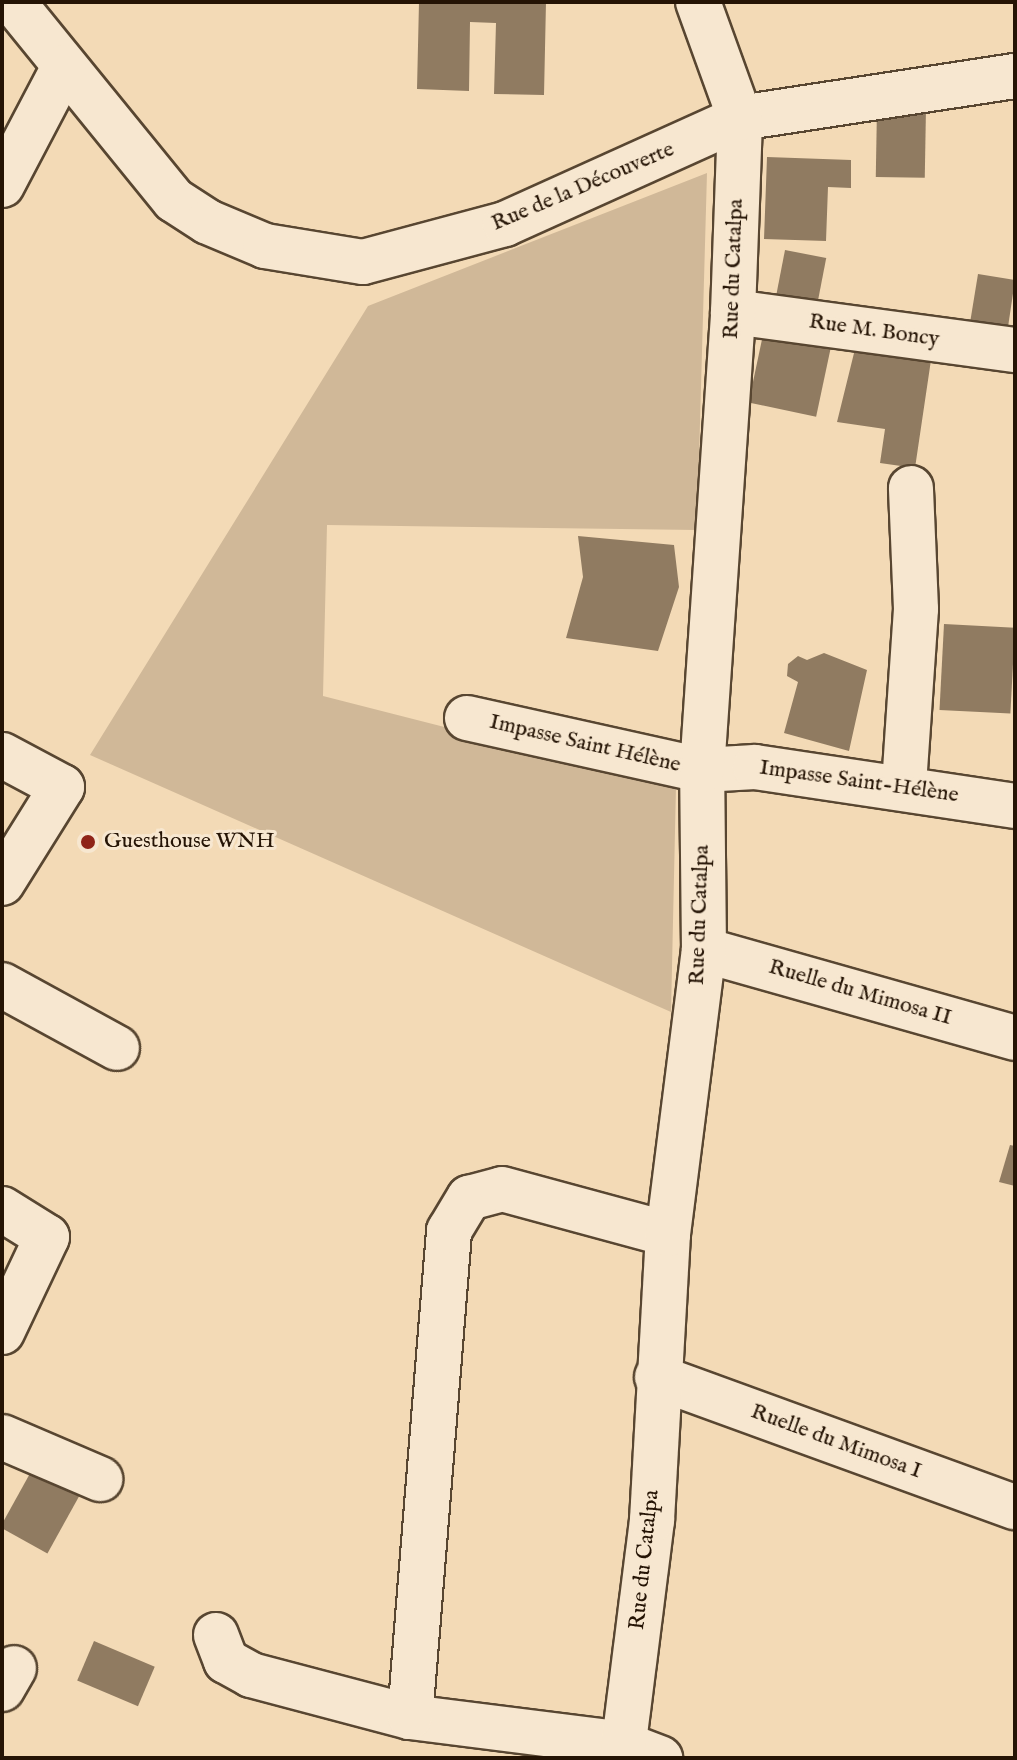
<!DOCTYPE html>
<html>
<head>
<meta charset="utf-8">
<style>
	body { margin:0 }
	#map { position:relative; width:1017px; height:1760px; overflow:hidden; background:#f3dab6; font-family:"IM FELL English",serif }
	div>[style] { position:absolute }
	.green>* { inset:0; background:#d0b898 }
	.building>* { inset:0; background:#907b61; transform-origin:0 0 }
	.roads { filter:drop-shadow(2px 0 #584631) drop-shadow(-2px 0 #584631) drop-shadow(0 2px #584631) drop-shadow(0 -2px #584631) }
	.minor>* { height:44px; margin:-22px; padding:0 22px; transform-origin:22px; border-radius:22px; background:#f7e7d0 }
	.dots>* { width:22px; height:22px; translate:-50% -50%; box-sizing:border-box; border:4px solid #f7e7d0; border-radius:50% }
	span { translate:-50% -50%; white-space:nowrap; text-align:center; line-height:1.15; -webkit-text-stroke:6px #f7e7d0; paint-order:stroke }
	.street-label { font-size:22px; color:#251405 }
	.poi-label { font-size:22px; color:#251405 }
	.left { translate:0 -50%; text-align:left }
	.frame { position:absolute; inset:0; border:4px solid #251405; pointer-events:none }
</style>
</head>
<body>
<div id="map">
	<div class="green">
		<i style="clip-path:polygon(707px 173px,697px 530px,327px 525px,323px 696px,676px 786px,671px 1012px,90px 755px,368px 306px)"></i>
	</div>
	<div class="building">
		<i style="clip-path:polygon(419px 2px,546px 2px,544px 95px,494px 94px,496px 23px,470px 22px,469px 91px,417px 89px)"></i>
		<i style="left:877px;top:107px;width:49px;height:70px;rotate:1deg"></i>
		<i style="clip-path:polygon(767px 157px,851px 160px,851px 188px,828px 187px,826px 241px,764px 239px)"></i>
		<i style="left:785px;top:250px;width:42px;height:47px;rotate:11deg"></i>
		<i style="clip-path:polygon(978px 274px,1015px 280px,1008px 327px,969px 329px)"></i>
		<i style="left:764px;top:330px;width:69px;height:74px;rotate:12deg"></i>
		<i style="clip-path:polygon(855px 349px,931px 360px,915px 468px,880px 463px,885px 429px,837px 422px)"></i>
		<i style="clip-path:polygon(578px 536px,674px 545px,679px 587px,658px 651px,566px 638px,583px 577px)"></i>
		<i style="left:944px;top:624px;width:71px;height:86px;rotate:3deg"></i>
		<i style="clip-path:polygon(824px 653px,867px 670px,849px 751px,784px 733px,798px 682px,787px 676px,788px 664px,798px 656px,807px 660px)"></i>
		<i style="clip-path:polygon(1010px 1145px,1015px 1146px,1015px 1186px,999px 1182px)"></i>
		<i style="left:38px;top:1459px;width:54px;height:78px;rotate:29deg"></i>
		<i style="left:94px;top:1641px;width:66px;height:43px;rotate:23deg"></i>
	</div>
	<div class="roads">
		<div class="minor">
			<i style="left:13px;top:2px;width:255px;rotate:50.9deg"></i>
			<i style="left:174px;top:200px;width:40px;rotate:32.9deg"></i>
			<i style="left:208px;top:222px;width:62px;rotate:22.8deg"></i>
			<i style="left:265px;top:246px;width:99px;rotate:9.3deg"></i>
			<i style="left:363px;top:262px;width:147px;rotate:-15deg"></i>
			<i style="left:505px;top:224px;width:258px;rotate:-24.3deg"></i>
			<i style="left:740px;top:118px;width:278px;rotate:-8.7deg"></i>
			<i style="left:2px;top:185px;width:133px;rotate:-62.3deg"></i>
			<i style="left:733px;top:312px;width:285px;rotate:7.7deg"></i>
			<i style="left:467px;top:718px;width:241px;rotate:12.5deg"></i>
			<i style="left:702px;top:770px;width:53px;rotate:-3.2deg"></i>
			<i style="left:755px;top:767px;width:263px;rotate:8.5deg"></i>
			<i style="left:2px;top:755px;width:68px;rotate:28.1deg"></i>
			<i style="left:62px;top:787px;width:113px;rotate:122deg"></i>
			<i style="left:904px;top:785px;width:176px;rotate:-86.1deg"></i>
			<i style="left:916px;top:609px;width:121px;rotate:-92.4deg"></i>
			<i style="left:704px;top:950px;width:323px;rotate:15.8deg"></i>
			<i style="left:2px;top:985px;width:131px;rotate:28.7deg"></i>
			<i style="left:2px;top:1209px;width:53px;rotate:31.9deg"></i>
			<i style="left:47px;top:1237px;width:105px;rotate:115.3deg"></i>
			<i style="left:657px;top:1377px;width:381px;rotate:20deg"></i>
			<i style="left:2px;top:1437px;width:107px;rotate:23.2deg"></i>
			<i style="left:216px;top:1635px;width:28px;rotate:69deg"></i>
			<i style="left:226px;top:1661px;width:29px;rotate:29deg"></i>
			<i style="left:251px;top:1675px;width:164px;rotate:14.8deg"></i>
			<i style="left:410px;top:1717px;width:215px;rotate:7.2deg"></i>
			<i style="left:623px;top:1744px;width:40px;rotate:21deg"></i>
			<i style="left:2px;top:1689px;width:24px;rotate:-60deg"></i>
			<i style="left:410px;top:1717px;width:488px;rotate:-85.4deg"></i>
			<i style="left:449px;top:1231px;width:39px;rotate:-59deg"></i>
			<i style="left:469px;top:1198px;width:34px;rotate:-15deg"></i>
			<i style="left:502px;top:1189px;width:172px;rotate:15.2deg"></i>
			<i style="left:622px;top:1758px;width:240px;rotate:-82.8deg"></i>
			<i style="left:652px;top:1520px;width:286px;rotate:-86.8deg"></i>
			<i style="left:668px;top:1234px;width:286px;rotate:-82.8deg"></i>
			<i style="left:704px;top:950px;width:180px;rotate:-90.6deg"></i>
			<i style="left:702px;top:770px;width:459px;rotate:-86.1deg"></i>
			<i style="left:733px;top:312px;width:194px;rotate:-87.9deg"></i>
			<i style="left:740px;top:118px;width:123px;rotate:-109.9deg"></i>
		</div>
	</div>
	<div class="dots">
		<i style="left:88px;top:842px;background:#8f2418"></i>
	</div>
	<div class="street-label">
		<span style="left:583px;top:187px;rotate:-23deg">Rue de la Découverte</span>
		<span style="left:734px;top:269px;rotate:-88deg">Rue du Catalpa</span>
		<span style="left:874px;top:331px;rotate:8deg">Rue M. Boncy</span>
		<span style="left:585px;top:744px;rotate:13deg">Impasse Saint Hélène</span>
		<span style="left:859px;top:782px;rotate:8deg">Impasse Saint-Hélène</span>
		<span style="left:700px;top:915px;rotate:-88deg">Rue du Catalpa</span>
		<span style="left:860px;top:993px;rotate:16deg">Ruelle du Mimosa II</span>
		<span style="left:836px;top:1442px;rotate:20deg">Ruelle du Mimosa I</span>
		<span style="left:645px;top:1560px;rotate:-84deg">Rue du Catalpa</span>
	</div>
	<div class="poi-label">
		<span class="left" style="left:104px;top:842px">Guesthouse WNH</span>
	</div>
	<div class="frame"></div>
</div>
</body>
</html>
